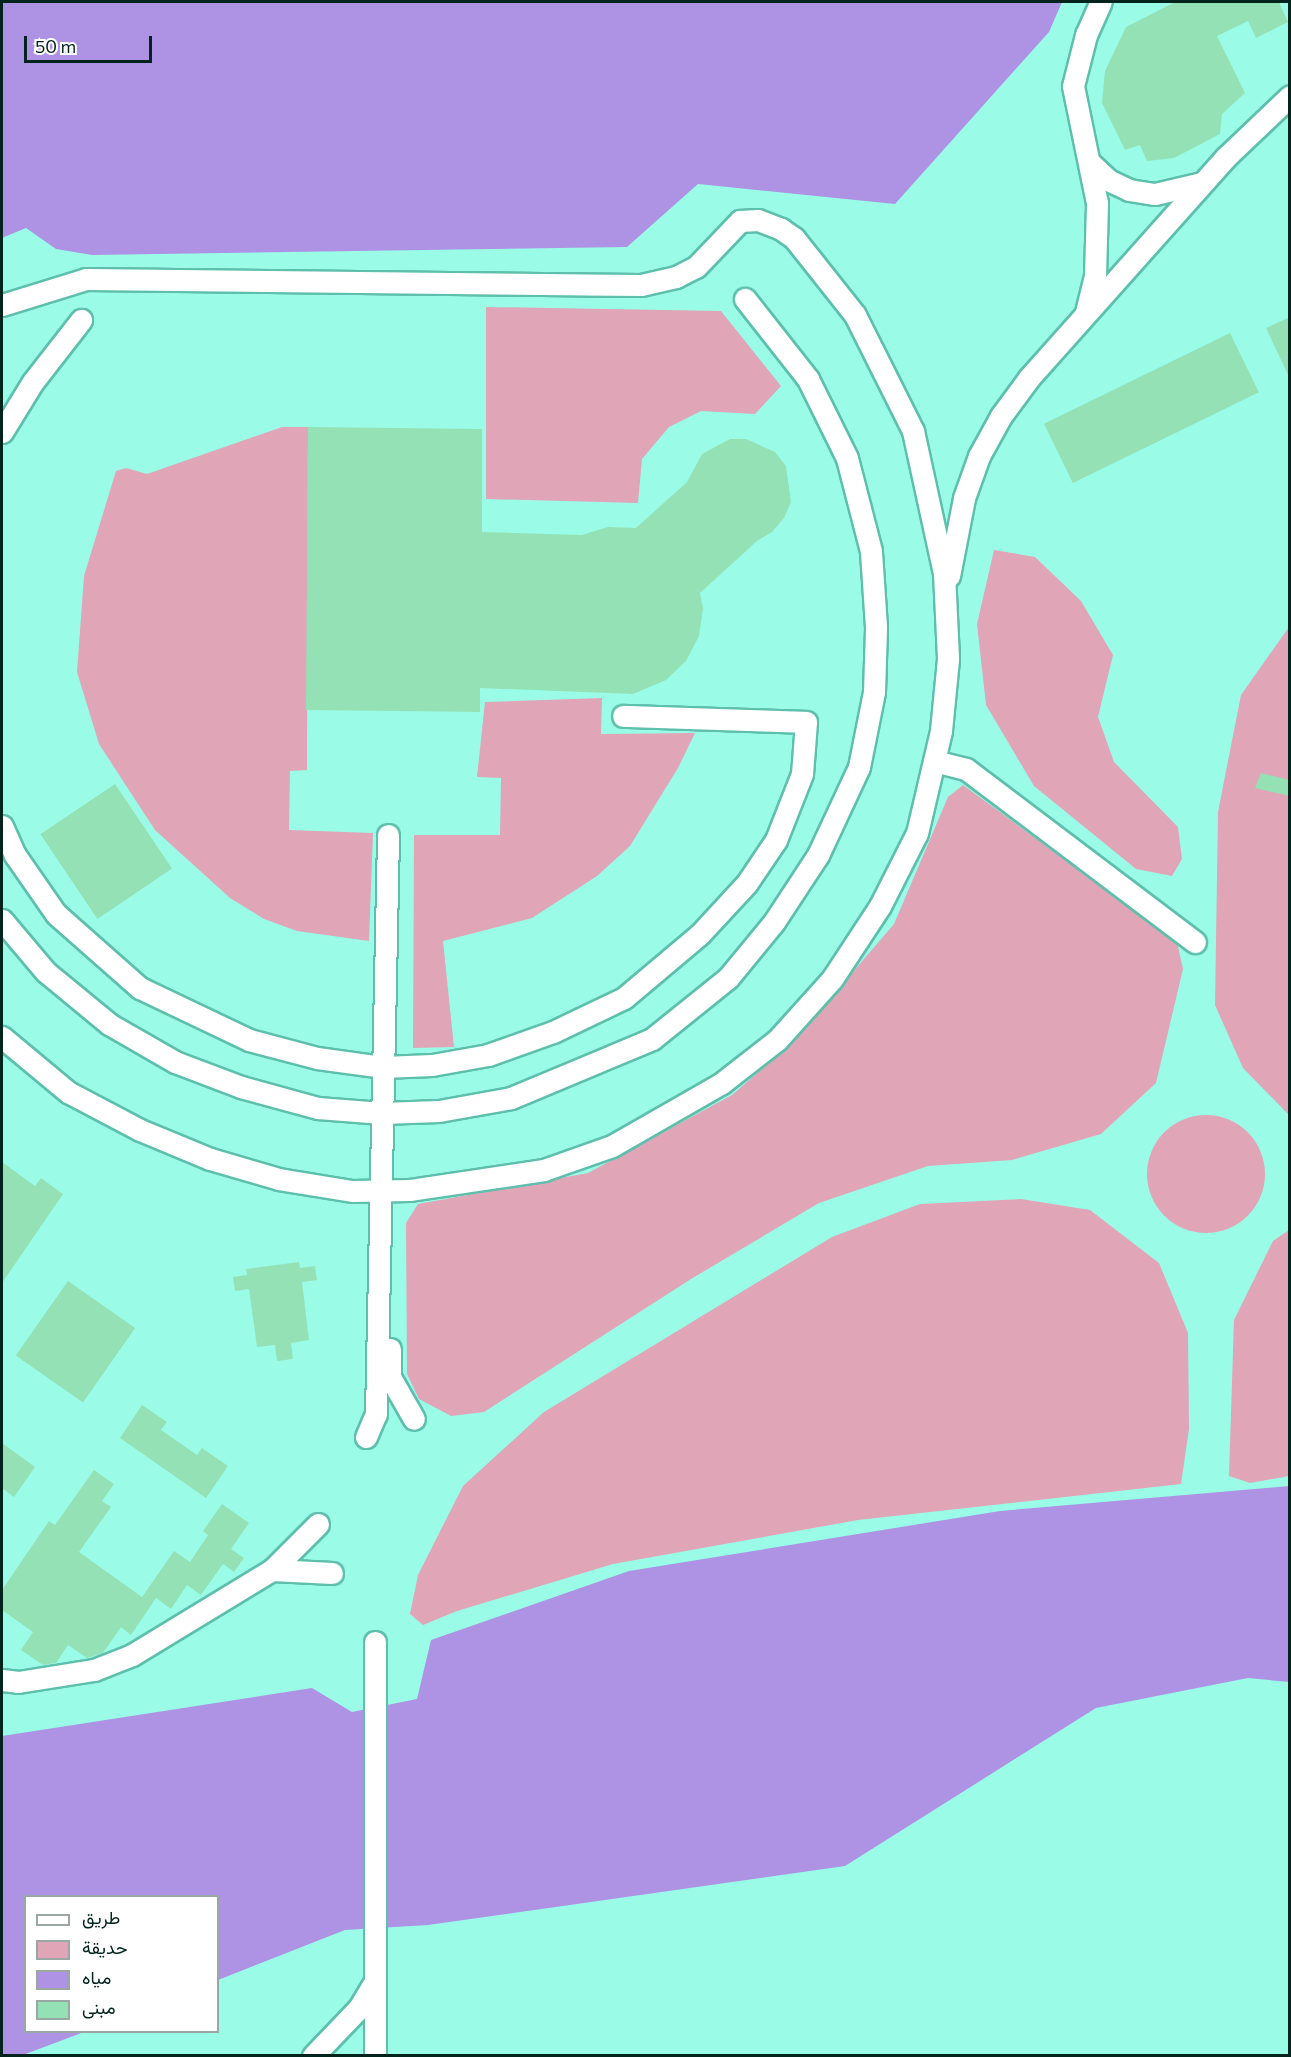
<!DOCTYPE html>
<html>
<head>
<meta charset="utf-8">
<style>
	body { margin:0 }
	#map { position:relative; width:1291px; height:2057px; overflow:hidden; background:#9afce7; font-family:Commissioner,Vazirmatn,sans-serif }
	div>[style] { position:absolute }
	.green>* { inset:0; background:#e0a5b7 }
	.round { border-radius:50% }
	.water>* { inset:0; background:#ae93e4 }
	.building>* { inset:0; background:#94e1b6; transform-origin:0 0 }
	.roads { filter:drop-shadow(2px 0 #5dbfac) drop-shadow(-2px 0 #5dbfac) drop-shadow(0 2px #5dbfac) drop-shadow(0 -2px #5dbfac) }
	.minor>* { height:21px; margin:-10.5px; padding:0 10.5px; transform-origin:10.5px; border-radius:10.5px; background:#fff }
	span { translate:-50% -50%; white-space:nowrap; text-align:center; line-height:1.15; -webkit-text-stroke:4.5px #fff; paint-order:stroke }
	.frame { position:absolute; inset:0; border:3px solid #03231d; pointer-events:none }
	.legend { position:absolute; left:24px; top:1895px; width:195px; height:138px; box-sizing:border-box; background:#fff; border:2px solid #9aa7a5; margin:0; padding:8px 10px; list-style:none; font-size:18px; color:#03231d }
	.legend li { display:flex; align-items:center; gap:12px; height:30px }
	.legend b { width:30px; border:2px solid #9aa7a5 }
	.scale { position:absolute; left:24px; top:36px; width:128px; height:27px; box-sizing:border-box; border:3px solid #03231d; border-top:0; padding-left:8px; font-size:18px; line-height:21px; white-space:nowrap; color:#03231d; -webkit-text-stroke:4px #fff; paint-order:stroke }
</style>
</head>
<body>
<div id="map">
	<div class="green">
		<i style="clip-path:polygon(486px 307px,721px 311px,781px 386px,755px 414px,701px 411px,669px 427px,642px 459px,638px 503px,486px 499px)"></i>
		<i style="clip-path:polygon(282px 427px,308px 427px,307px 770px,290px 771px,289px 830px,373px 833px,369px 941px,297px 931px,264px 919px,230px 898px,155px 830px,99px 744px,77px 672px,84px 576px,116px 471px,126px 468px,147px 474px)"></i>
		<i style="clip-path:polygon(994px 550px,1035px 557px,1081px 601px,1113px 655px,1098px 717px,1114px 762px,1178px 827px,1182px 859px,1172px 876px,1136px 869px,1034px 786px,986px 705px,977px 624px)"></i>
		<i style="clip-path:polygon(1289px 627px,1289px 1115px,1243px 1068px,1215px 1005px,1218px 812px,1241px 695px)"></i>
		<i style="clip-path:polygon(602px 698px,601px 734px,695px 733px,678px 768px,630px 846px,597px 876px,532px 918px,443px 941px,454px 1047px,413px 1048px,414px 835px,500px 835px,501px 778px,477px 777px,485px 702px)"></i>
		<i style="clip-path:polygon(963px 785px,1177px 942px,1183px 969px,1156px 1083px,1101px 1134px,1012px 1160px,928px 1166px,819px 1203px,691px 1279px,484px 1412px,451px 1416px,419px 1399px,407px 1374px,406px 1223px,418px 1204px,588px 1173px,732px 1095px,791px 1044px,894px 924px,948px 797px)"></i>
		<i class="round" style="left:1147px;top:1115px;width:118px;height:118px"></i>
		<i style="clip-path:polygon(1021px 1199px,1090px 1210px,1159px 1263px,1188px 1333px,1189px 1429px,1181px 1484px,858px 1520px,613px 1564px,457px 1611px,423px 1625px,410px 1614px,418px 1575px,463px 1486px,544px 1412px,832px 1237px,920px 1204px)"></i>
		<i style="clip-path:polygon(1289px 1230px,1289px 1476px,1250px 1483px,1229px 1476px,1234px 1320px,1273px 1241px)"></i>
	</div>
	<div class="water">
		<i style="clip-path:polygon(2px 2px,1062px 2px,1049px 32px,895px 204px,698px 184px,627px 247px,92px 255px,56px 249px,26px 228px,2px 238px)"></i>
		<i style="clip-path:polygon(1289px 1486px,1289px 1682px,1248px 1678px,1096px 1708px,845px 1866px,428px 1925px,345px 1930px,218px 1980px,218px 1896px,26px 1896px,26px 2032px,84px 2032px,23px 2055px,2px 2056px,2px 1736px,312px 1688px,352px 1712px,417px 1699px,431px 1640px,629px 1571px,1000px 1511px)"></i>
	</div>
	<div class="building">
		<i style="clip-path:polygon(1175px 2px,1279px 2px,1288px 22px,1256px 38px,1248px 21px,1217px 36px,1245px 93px,1222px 114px,1220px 134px,1174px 158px,1147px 161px,1140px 145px,1125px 150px,1102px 103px,1105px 71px,1126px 27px)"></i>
		<i style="clip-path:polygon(1290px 317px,1290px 379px,1266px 328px)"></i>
		<i style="left:1230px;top:333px;width:66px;height:207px;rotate:64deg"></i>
		<i style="clip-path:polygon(308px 427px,482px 429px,482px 532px,582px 535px,608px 527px,636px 528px,687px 482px,702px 454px,730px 439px,746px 439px,775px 452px,786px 466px,791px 502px,784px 518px,772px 532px,757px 541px,700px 593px,703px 609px,699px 636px,686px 661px,666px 680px,633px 694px,480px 688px,480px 712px,306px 710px)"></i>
		<i style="clip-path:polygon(1261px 773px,1290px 780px,1290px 796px,1255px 788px)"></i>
		<i style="left:115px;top:784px;width:102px;height:90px;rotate:56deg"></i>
		<i style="clip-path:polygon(2px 1162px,35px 1186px,41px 1178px,63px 1194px,2px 1283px)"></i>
		<i style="clip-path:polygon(299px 1262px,300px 1268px,315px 1266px,317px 1280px,302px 1282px,309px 1340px,291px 1343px,293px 1359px,277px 1361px,275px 1345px,257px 1347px,249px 1289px,235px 1291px,233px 1277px,247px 1275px,246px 1269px)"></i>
		<i style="left:68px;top:1281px;width:82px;height:91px;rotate:35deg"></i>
		<i style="clip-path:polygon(142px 1405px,167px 1422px,161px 1430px,197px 1455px,202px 1448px,228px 1466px,206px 1498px,120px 1438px)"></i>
		<i style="clip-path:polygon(2px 1443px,35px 1467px,14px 1497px,2px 1488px)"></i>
		<i style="clip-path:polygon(94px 1470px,114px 1484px,102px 1501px,111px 1507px,79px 1552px,142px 1597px,174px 1551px,190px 1562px,208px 1535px,203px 1531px,222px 1504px,249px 1523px,231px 1549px,244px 1558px,234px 1572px,223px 1564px,201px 1595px,187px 1585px,171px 1609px,156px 1598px,131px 1635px,121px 1627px,103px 1653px,87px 1658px,68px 1645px,56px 1663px,43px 1665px,21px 1650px,33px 1632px,2px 1610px,2px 1590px,49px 1521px,55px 1525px)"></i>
	</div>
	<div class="roads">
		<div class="minor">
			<i style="left:1090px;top:163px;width:25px;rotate:43deg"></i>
			<i style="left:1108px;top:180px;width:23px;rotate:25deg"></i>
			<i style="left:1129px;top:190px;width:26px;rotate:9deg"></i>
			<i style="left:1155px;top:194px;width:48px;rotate:-13.2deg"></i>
			<i style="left:2px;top:305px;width:88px;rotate:-17.2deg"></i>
			<i style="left:86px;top:279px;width:555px;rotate:0.62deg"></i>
			<i style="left:641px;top:285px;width:36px;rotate:-13deg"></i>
			<i style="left:676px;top:277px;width:22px;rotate:-27deg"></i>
			<i style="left:696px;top:267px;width:64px;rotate:-46.3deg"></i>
			<i style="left:740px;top:221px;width:18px;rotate:-3deg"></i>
			<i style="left:758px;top:220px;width:25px;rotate:21deg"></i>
			<i style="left:781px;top:229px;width:16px;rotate:35deg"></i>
			<i style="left:794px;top:238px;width:98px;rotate:51.6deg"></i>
			<i style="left:855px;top:315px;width:130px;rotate:63.4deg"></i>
			<i style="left:913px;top:431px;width:145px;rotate:77.7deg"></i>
			<i style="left:944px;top:573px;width:86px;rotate:87.3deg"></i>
			<i style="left:948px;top:659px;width:72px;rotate:95.6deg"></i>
			<i style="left:941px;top:731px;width:105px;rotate:103.2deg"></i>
			<i style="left:917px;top:833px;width:82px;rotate:116.9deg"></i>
			<i style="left:880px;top:906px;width:87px;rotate:123.3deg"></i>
			<i style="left:832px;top:979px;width:82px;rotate:132deg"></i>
			<i style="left:777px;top:1040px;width:70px;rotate:142deg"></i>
			<i style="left:722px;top:1083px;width:127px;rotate:150.2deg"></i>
			<i style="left:612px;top:1146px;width:72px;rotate:160.6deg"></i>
			<i style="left:544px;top:1170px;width:135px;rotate:171.5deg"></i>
			<i style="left:410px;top:1190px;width:58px;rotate:179deg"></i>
			<i style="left:352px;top:1191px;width:74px;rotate:-170.7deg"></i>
			<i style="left:279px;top:1179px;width:72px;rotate:-163.8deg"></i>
			<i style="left:210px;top:1159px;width:76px;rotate:-157.5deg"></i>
			<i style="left:140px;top:1130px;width:81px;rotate:-152.2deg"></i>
			<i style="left:68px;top:1092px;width:86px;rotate:-140.2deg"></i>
			<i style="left:1086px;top:312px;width:37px;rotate:-76deg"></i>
			<i style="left:1095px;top:276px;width:73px;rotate:-88.4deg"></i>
			<i style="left:1097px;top:203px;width:119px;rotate:-101.6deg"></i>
			<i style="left:1073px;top:86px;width:53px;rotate:-75.7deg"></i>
			<i style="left:1086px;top:35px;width:36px;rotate:-66deg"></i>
			<i style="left:2px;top:432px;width:57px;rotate:-58.5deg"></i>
			<i style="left:32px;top:383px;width:80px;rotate:-52.1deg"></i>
			<i style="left:949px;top:576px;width:79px;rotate:-79.1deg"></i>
			<i style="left:964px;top:498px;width:45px;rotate:-70.3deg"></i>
			<i style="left:979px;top:456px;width:46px;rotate:-61.2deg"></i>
			<i style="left:1001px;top:416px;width:47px;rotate:-53.6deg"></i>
			<i style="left:1029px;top:378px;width:296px;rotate:-48.3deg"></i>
			<i style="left:1226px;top:157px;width:88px;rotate:-43.6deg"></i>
			<i style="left:934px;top:761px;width:33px;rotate:14deg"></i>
			<i style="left:966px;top:769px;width:287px;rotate:37.1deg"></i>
			<i style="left:2px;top:826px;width:32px;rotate:66deg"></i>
			<i style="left:15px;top:855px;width:72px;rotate:55.2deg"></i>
			<i style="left:56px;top:914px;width:112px;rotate:41.4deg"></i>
			<i style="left:140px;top:988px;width:121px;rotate:25.5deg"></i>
			<i style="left:249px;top:1040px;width:70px;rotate:14.8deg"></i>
			<i style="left:317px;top:1058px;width:67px;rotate:7.8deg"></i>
			<i style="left:383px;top:1067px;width:49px;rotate:-2.3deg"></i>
			<i style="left:432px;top:1065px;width:57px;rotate:-10.1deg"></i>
			<i style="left:488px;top:1055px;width:69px;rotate:-19.5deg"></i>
			<i style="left:553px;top:1032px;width:79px;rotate:-25.6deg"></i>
			<i style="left:624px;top:998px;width:99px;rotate:-40.1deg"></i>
			<i style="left:700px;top:934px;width:69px;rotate:-47.3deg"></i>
			<i style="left:747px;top:883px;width:52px;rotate:-56deg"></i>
			<i style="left:776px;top:840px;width:71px;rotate:-68.5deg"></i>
			<i style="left:802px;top:774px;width:52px;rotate:-85.6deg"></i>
			<i style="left:806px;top:722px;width:183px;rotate:-178.1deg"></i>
			<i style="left:2px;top:920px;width:68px;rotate:49.8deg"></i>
			<i style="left:46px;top:972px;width:82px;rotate:39.5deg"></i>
			<i style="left:109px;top:1024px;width:76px;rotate:29.9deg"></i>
			<i style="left:175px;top:1062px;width:71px;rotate:20.7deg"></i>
			<i style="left:241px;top:1087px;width:80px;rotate:15.3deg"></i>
			<i style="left:318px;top:1108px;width:64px;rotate:4.5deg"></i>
			<i style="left:382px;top:1113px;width:57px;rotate:-2deg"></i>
			<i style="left:439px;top:1111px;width:73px;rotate:-10.2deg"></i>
			<i style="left:511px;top:1098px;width:153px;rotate:-22.7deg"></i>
			<i style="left:652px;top:1039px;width:97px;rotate:-38.8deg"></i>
			<i style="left:728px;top:978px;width:72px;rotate:-50.6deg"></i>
			<i style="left:774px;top:922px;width:80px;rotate:-56.7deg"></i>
			<i style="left:818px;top:855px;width:97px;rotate:-65deg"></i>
			<i style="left:859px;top:767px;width:76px;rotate:-78.7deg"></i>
			<i style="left:874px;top:692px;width:65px;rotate:-88.2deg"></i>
			<i style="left:876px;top:627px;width:76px;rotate:-93.8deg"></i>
			<i style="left:871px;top:551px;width:96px;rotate:-104.5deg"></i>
			<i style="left:847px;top:458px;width:88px;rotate:-116.3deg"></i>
			<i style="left:808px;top:379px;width:102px;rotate:-128.2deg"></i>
			<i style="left:390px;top:1349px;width:28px;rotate:90deg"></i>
			<i style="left:390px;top:1377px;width:48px;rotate:60.3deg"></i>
			<i style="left:366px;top:1437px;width:25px;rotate:-67deg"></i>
			<i style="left:376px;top:1414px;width:579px;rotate:-88.81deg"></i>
			<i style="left:272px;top:1570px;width:60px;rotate:2.9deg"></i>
			<i style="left:375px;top:1642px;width:414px;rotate:90deg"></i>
			<i style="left:2px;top:1680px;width:16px;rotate:7deg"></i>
			<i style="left:18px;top:1682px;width:77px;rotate:-9deg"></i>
			<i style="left:94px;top:1670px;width:41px;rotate:-21.5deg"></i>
			<i style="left:132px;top:1655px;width:164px;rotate:-31.3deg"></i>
			<i style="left:272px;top:1570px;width:65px;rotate:-45deg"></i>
			<i style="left:313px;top:2056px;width:66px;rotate:-46.2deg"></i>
			<i style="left:359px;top:2008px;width:31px;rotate:-59deg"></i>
		</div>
	</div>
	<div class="frame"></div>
	<ul class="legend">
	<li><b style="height:8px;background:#fff"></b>طريق</li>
	<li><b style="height:16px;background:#e0a5b7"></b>حديقة</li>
	<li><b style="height:16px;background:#ae93e4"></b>مياه</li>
	<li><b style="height:16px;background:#94e1b6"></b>مبنى</li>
	</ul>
	<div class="scale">50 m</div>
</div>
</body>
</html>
